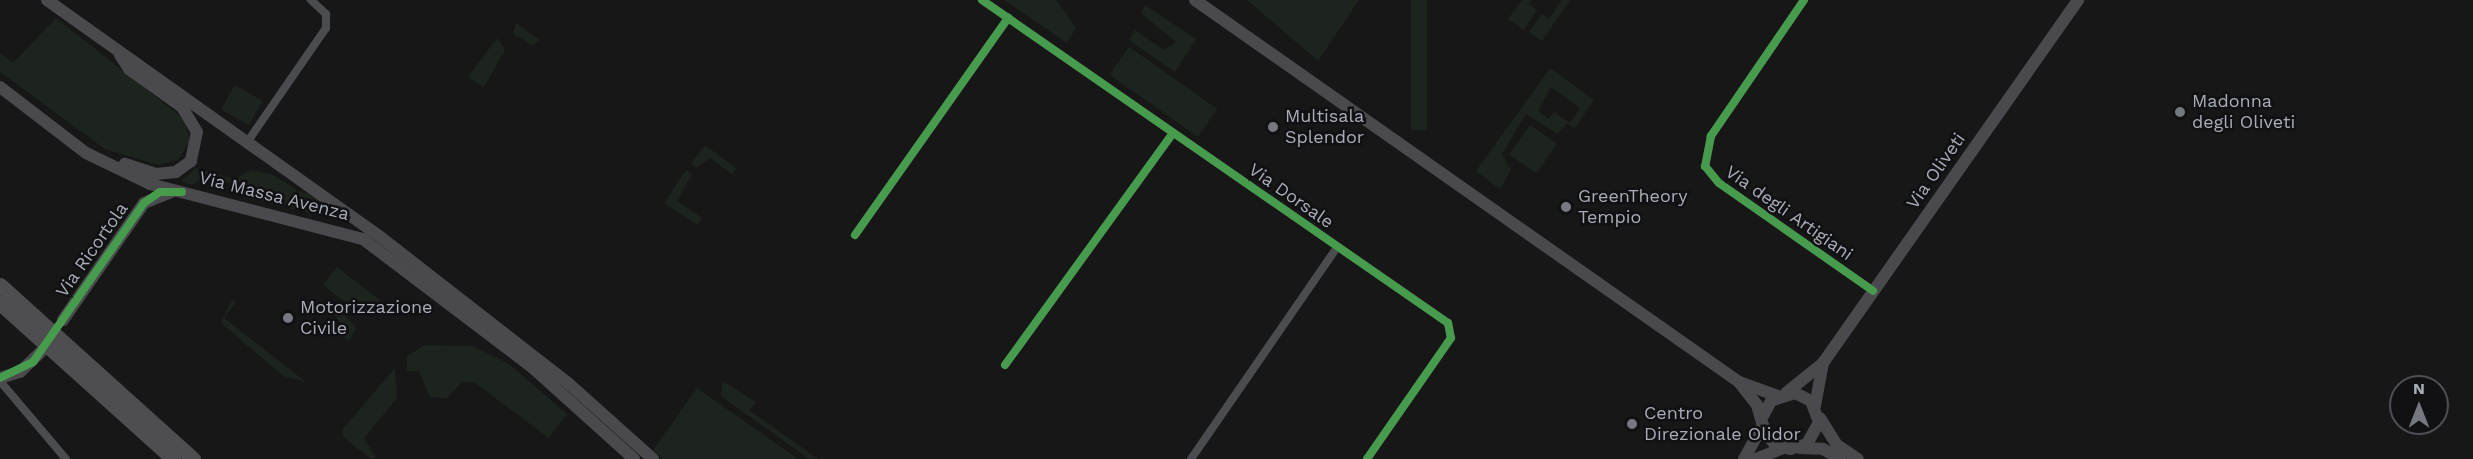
<!DOCTYPE html>
<html>
<head>
<meta charset="utf-8">
<style>
	body { margin:0 }
	#map { position:relative; width:2473px; height:459px; overflow:hidden; background:#171717; font-family:"Work Sans",sans-serif }
	div>[style] { position:absolute }
	.green>* { inset:0; background:#1d241e; transform-origin:0 0 }
	.street>* { height:8px; margin:-4px; padding:0 4px; transform-origin:4px; border-radius:4px; background:#4b4c50 }
	.secondary>* { height:12px; margin:-6px; padding:0 6px; transform-origin:6px; border-radius:6px; background:#4a4a4e }
	.highway>* { height:15px; margin:-7.5px; padding:0 7.5px; transform-origin:7.5px; border-radius:7.5px; background:#4e4e51 }
	.cycleway>* { height:8px; margin:-4px; padding:0 4px; transform-origin:4px; border-radius:4px; background:#469c4c }
	.dots>* { width:16px; height:16px; translate:-50% -50%; box-sizing:border-box; border:3px solid #111113; border-radius:50% }
	span { translate:-50% -50%; white-space:nowrap; text-align:center; line-height:1.15; -webkit-text-stroke:5px #111113; paint-order:stroke }
	.poi-label { font-size:18px; color:#a8adb8 }
	.left { translate:0 -50%; text-align:left }
	.street-label { font-size:18px; color:#a8adb8 }
	.north { position:absolute; left:2389px; top:375px; width:60px; height:60px; box-sizing:border-box; background:#111113; border:2px solid #4d4f55; border-radius:50%; rotate:0deg; font-size:16px; font-weight:700; line-height:24px; text-align:center; color:#a8adb8 }
	.north::after { content:''; display:block; margin:auto; width:21px; height:27px; background:#757880; clip-path:polygon(50% 0,100% 100%,50% 72%,0 100%) }
</style>
</head>
<body>
<div id="map">
	<div class="green">
		<i style="clip-path:polygon(1004px 0,1056px 0,1076px 28px,1067px 43px)"></i>
		<i style="clip-path:polygon(1247px 0,1359px 0,1318px 61px)"></i>
		<i style="left:1411px;top:0;width:16px;height:130px"></i>
		<i style="clip-path:polygon(1522px 0,1532px 0,1529px 4px,1537px 10px,1524px 30px,1508px 19px)"></i>
		<i style="clip-path:polygon(1562px 0,1570px 0,1542px 41px,1529px 32px,1542px 14px,1549px 19px)"></i>
		<i style="clip-path:polygon(1145px 5px,1196px 39px,1175px 72px,1129px 40px,1135px 30px,1164px 50px,1176px 42px,1141px 13px)"></i>
		<i style="clip-path:polygon(56px 18px,184px 119px,190px 140px,178px 160px,158px 165px,105px 149px,0 72px,0 53px,13px 63px)"></i>
		<i style="clip-path:polygon(516px 23px,540px 40px,532px 45px,513px 34px)"></i>
		<i style="clip-path:polygon(497px 38px,505px 50px,484px 87px,468px 77px)"></i>
		<i style="left:1129px;top:47px;width:108px;height:34px;rotate:35deg"></i>
		<i style="clip-path:polygon(evenodd,1550px 68px,1594px 100px,1575px 128px,1567px 123px,1558px 134px,1526px 114px,1502px 154px,1511px 170px,1500px 189px,1476px 171px,1550px 68px,1551px 87px,1580px 108px,1570px 123px,1554px 112px,1549px 119px,1538px 111px,1551px 87px)"></i>
		<i style="left:235px;top:85px;width:32px;height:28px;rotate:30deg"></i>
		<i style="left:1530px;top:125px;width:33px;height:36px;rotate:35deg"></i>
		<i style="clip-path:polygon(705px 145px,736px 168px,732px 174px,710px 158px,696px 168px,691px 164px)"></i>
		<i style="clip-path:polygon(196px 168px,234px 179px,252px 170px,271px 174px,303px 193px,314px 193px,349px 223px,243px 197px,239px 185px,203px 177px,192px 185px,181px 181px)"></i>
		<i style="clip-path:polygon(686px 170px,692px 174px,677px 201px,702px 218px,697px 225px,664px 203px)"></i>
		<i style="clip-path:polygon(337px 267px,395px 312px,392px 315px,374px 301px,362px 315px,323px 285px)"></i>
		<i style="clip-path:polygon(232px 299px,236px 302px,224px 318px,306px 382px,283px 376px,221px 323px)"></i>
		<i style="clip-path:polygon(339px 308px,356px 328px,349px 341px,340px 334px,342px 325px,335px 316px)"></i>
		<i style="clip-path:polygon(425px 345px,473px 346px,509px 364px,567px 414px,549px 438px,474px 382px,462px 382px,447px 398px,430px 397px,419px 371px,407px 371px,407px 356px)"></i>
		<i style="clip-path:polygon(395px 368px,397px 398px,364px 438px,376px 458px,371px 459px,343px 437px,343px 429px)"></i>
		<i style="clip-path:polygon(723px 381px,756px 402px,749px 410px,818px 459px,809px 459px,721px 396px)"></i>
		<i style="clip-path:polygon(697px 388px,798px 459px,663px 459px,653px 450px)"></i>
	</div>
	<div class="street">
		<i style="left:982px;top:0;width:567px;rotate:34.73deg"></i>
		<i style="left:1448px;top:323px;width:15px;rotate:79deg"></i>
		<i style="left:1451px;top:338px;width:147px;rotate:124.8deg"></i>
		<i style="left:1804px;top:0;width:165px;rotate:124.4deg"></i>
		<i style="left:1711px;top:136px;width:31px;rotate:101deg"></i>
		<i style="left:1705px;top:166px;width:22px;rotate:51deg"></i>
		<i style="left:1719px;top:183px;width:188px;rotate:35deg"></i>
		<i style="left:248px;top:141px;width:137px;rotate:-55.4deg"></i>
		<i style="left:326px;top:28px;width:14px;rotate:-90deg"></i>
		<i style="left:326px;top:14px;width:21px;rotate:-137deg"></i>
		<i style="left:855px;top:235px;width:266px;rotate:-54.8deg"></i>
		<i style="left:1005px;top:365px;width:286px;rotate:-54.1deg"></i>
		<i style="left:0;top:381px;width:102px;rotate:49.8deg"></i>
		<i style="left:1191px;top:459px;width:257px;rotate:-55.4deg"></i>
	</div>
	<div class="secondary">
		<i style="left:47px;top:0;width:412px;rotate:35.4deg"></i>
		<i style="left:383px;top:239px;width:234px;rotate:37.9deg"></i>
		<i style="left:568px;top:383px;width:114px;rotate:41.8deg"></i>
		<i style="left:1195px;top:0;width:665px;rotate:35.08deg"></i>
		<i style="left:1739px;top:382px;width:41px;rotate:19.7deg"></i>
		<i style="left:120px;top:55px;width:17px;rotate:57deg"></i>
		<i style="left:129px;top:69px;width:65px;rotate:35.6deg"></i>
		<i style="left:182px;top:107px;width:29px;rotate:59deg"></i>
		<i style="left:197px;top:132px;width:30px;rotate:102deg"></i>
		<i style="left:191px;top:161px;width:19px;rotate:144deg"></i>
		<i style="left:176px;top:172px;width:20px;rotate:174deg"></i>
		<i style="left:156px;top:174px;width:33px;rotate:-162deg"></i>
		<i style="left:0;top:87px;width:108px;rotate:37.5deg"></i>
		<i style="left:86px;top:153px;width:71px;rotate:25.8deg"></i>
		<i style="left:150px;top:184px;width:220px;rotate:14.5deg"></i>
		<i style="left:363px;top:239px;width:213px;rotate:37.2deg"></i>
		<i style="left:533px;top:368px;width:136px;rotate:42deg"></i>
		<i style="left:63px;top:320px;width:142px;rotate:-55.3deg"></i>
		<i style="left:144px;top:203px;width:29px;rotate:-22deg"></i>
		<i style="left:0;top:378px;width:21px;rotate:-17deg"></i>
		<i style="left:20px;top:372px;width:29px;rotate:-44deg"></i>
		<i style="left:1739px;top:382px;width:29px;rotate:52deg"></i>
		<i style="left:1757px;top:405px;width:29px;rotate:74deg"></i>
		<i style="left:1765px;top:433px;width:15px;rotate:48deg"></i>
		<i style="left:1775px;top:444px;width:16px;rotate:18deg"></i>
		<i style="left:1790px;top:449px;width:18px;rotate:-16deg"></i>
		<i style="left:1807px;top:444px;width:25px;rotate:-61deg"></i>
		<i style="left:1819px;top:422px;width:22px;rotate:-111deg"></i>
		<i style="left:1811px;top:401px;width:18px;rotate:-153deg"></i>
		<i style="left:1795px;top:393px;width:25px;rotate:162deg"></i>
		<i style="left:1771px;top:401px;width:17px;rotate:118deg"></i>
		<i style="left:1786px;top:393px;width:48px;rotate:-39deg"></i>
		<i style="left:1823px;top:363px;width:444px;rotate:-54.9deg"></i>
		<i style="left:1815px;top:406px;width:44px;rotate:-79.5deg"></i>
		<i style="left:1820px;top:418px;width:32px;rotate:58deg"></i>
		<i style="left:1837px;top:445px;width:25px;rotate:34deg"></i>
		<i style="left:1800px;top:448px;width:23px;rotate:2deg"></i>
		<i style="left:1823px;top:449px;width:20px;rotate:30deg"></i>
		<i style="left:1744px;top:459px;width:39px;rotate:-61deg"></i>
		<i style="left:1756px;top:459px;width:29px;rotate:-22deg"></i>
	</div>
	<div class="highway">
		<i style="left:0;top:285px;width:260px;rotate:42deg"></i>
		<i style="left:0;top:303px;width:233px;rotate:42deg"></i>
	</div>
	<div class="cycleway">
		<i style="left:982px;top:0;width:567px;rotate:34.73deg"></i>
		<i style="left:1448px;top:323px;width:15px;rotate:79deg"></i>
		<i style="left:1451px;top:338px;width:147px;rotate:124.8deg"></i>
		<i style="left:1804px;top:0;width:165px;rotate:124.4deg"></i>
		<i style="left:1711px;top:136px;width:31px;rotate:101deg"></i>
		<i style="left:1705px;top:166px;width:22px;rotate:51deg"></i>
		<i style="left:1719px;top:183px;width:188px;rotate:35deg"></i>
		<i style="left:855px;top:235px;width:266px;rotate:-54.8deg"></i>
		<i style="left:1005px;top:365px;width:286px;rotate:-54.1deg"></i>
		<i style="left:0;top:378px;width:37px;rotate:-26deg"></i>
		<i style="left:33px;top:362px;width:194px;rotate:-55.1deg"></i>
		<i style="left:144px;top:203px;width:19px;rotate:-35deg"></i>
		<i style="left:160px;top:192px;width:22px"></i>
	</div>
	<div class="dots">
		<i style="left:2180px;top:112px;background:#757880"></i>
		<i style="left:1273px;top:127px;background:#757880"></i>
		<i style="left:1566px;top:207px;background:#757880"></i>
		<i style="left:288px;top:318px;background:#757880"></i>
		<i style="left:1632px;top:424px;background:#757880"></i>
	</div>
	<div class="poi-label">
		<span class="left" style="left:2192px;top:112px">Madonna<br>degli Oliveti</span>
		<span class="left" style="left:1285px;top:127px">Multisala<br>Splendor</span>
		<span class="left" style="left:1578px;top:207px">GreenTheory<br>Tempio</span>
		<span class="left" style="left:300px;top:318px">Motorizzazione<br>Civile</span>
		<span class="left" style="left:1644px;top:424px">Centro<br>Direzionale Olidor</span>
	</div>
	<div class="street-label">
		<span style="left:1936px;top:171px;rotate:-55deg">Via Oliveti</span>
		<span style="left:274px;top:196px;rotate:14deg">Via Massa Avenza</span>
		<span style="left:1291px;top:196px;rotate:35deg">Via Dorsale</span>
		<span style="left:1789px;top:213px;rotate:35deg">Via degli Artigiani</span>
		<span style="left:92px;top:250px;rotate:-55deg">Via Ricortola</span>
	</div>
	<div class="north">N</div>
</div>
</body>
</html>
